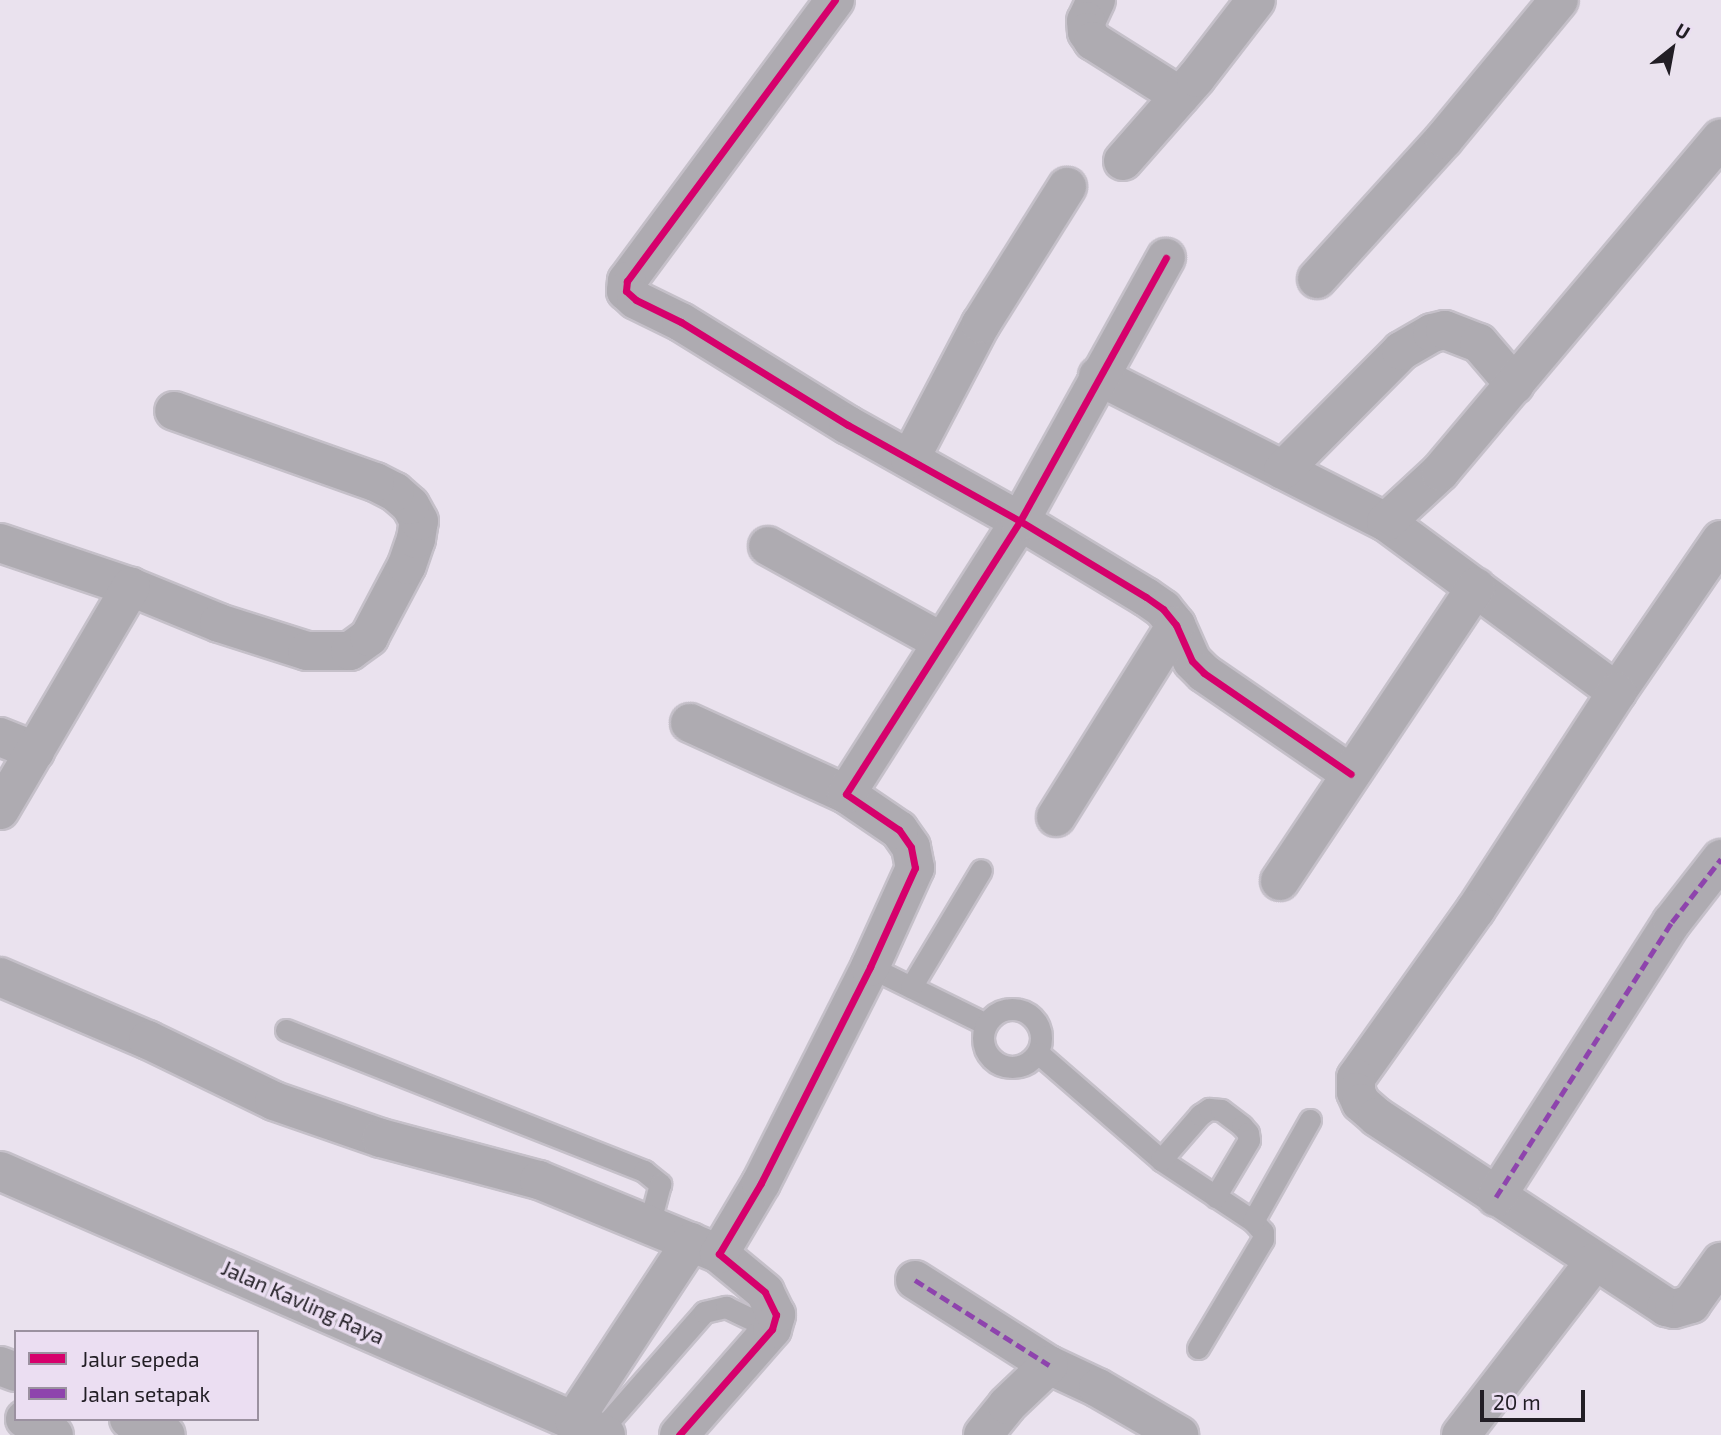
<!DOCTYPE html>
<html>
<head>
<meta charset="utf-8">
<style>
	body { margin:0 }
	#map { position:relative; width:1721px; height:1435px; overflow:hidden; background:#eae2ee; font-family:"Exo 2",sans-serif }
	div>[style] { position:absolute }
	.roads { filter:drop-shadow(2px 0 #c5c0c9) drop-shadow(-2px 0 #c5c0c9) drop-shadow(0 2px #c5c0c9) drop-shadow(0 -2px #c5c0c9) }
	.lane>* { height:21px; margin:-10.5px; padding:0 10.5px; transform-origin:10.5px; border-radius:10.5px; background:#aeabb1 }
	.lane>.ring { margin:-10.5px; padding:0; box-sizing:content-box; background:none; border:21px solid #aeabb1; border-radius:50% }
	.street>* { height:38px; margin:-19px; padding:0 19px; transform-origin:19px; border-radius:19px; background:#aeabb1 }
	.quiet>* { height:5px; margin-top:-2.5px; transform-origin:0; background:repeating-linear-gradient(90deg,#8e44ad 0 10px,transparent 0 15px) }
	.cycleway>* { height:7px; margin:-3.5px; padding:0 3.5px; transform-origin:3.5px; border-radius:3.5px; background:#d6006c }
	span { translate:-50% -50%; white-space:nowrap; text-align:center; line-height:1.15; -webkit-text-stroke:7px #ebdef2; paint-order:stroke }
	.street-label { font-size:21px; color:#221e25 }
	.legend { position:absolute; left:14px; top:1330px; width:245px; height:91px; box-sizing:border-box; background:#ebdef2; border:2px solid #9b91a0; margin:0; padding:9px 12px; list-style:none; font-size:21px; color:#221e25 }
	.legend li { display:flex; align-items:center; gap:14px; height:35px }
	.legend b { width:35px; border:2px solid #9b91a0 }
	.north { position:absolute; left:1637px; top:14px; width:70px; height:70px; -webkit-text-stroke:5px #ebdef2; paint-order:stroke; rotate:31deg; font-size:19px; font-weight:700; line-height:28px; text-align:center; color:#221e25 }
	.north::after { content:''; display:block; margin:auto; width:24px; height:32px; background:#221e25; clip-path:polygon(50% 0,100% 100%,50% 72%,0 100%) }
	.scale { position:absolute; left:1480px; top:1390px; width:105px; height:32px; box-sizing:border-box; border:4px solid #221e25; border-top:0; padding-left:9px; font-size:21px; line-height:24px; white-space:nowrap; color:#221e25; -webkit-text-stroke:5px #ebdef2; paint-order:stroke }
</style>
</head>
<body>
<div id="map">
	<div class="roads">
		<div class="lane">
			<i style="left:870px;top:967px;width:129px;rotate:26.2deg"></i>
			<i style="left:911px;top:987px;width:136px;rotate:-59.1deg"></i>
			<i class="ring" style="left:983px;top:1009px;width:37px;height:37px"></i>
			<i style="left:286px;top:1030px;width:385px;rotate:21.5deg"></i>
			<i style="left:644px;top:1171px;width:21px;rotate:39deg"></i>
			<i style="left:660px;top:1184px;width:42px;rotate:105deg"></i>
			<i style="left:1038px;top:1053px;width:163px;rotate:41deg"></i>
			<i style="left:1161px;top:1160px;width:110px;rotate:33.5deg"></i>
			<i style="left:1253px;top:1221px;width:15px;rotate:48deg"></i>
			<i style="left:1263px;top:1232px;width:7px;rotate:90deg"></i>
			<i style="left:1263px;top:1239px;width:127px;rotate:120.8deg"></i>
			<i style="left:1161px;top:1160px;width:60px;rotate:-49.1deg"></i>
			<i style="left:1200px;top:1115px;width:11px;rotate:-34deg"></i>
			<i style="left:1209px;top:1109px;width:12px;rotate:5deg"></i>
			<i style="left:1221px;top:1110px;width:26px;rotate:37deg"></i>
			<i style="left:1242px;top:1126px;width:9px;rotate:49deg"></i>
			<i style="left:1248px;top:1133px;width:7px;rotate:82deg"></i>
			<i style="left:1249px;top:1140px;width:66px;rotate:120.8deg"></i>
			<i style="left:1253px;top:1221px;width:116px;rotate:-60.6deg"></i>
			<i style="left:600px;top:1431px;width:158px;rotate:-48.8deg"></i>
			<i style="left:704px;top:1312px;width:23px;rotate:-13deg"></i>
			<i style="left:726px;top:1307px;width:51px;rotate:25.6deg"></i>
		</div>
		<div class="street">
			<i style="left:835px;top:0;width:350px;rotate:126.5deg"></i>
			<i style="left:627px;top:281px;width:10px;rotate:96deg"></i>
			<i style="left:626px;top:291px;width:13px;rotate:42deg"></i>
			<i style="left:636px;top:300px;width:50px;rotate:26.1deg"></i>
			<i style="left:681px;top:322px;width:196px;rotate:31.7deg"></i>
			<i style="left:848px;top:425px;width:197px;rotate:29.2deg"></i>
			<i style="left:1020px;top:521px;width:147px;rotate:31.1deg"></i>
			<i style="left:1146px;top:597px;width:21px;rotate:35deg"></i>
			<i style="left:1163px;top:609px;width:21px;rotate:51deg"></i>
			<i style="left:1176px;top:625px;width:39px;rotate:66deg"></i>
			<i style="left:1192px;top:661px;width:17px;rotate:45deg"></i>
			<i style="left:1204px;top:673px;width:178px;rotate:34.5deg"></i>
			<i style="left:1096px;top:0;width:23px;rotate:115deg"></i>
			<i style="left:1086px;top:21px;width:11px;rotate:85deg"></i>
			<i style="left:1087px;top:32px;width:11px;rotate:56deg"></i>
			<i style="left:1093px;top:41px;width:103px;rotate:32.3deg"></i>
			<i style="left:1123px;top:161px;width:111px;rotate:-48.7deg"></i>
			<i style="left:1196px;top:78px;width:98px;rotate:-52.4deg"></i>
			<i style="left:1317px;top:279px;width:189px;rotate:-47.8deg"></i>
			<i style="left:1444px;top:139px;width:180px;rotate:-50.4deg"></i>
			<i style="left:1098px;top:376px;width:323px;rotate:26.9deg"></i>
			<i style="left:1386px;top:522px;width:287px;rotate:36.4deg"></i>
			<i style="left:910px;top:459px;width:153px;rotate:-62.3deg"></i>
			<i style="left:981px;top:324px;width:162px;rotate:-57.9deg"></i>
			<i style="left:1283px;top:470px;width:168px;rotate:-45.2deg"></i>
			<i style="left:1401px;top:351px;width:36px;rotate:-30deg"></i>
			<i style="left:1432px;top:333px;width:13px;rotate:-13deg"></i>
			<i style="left:1445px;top:330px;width:36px;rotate:21deg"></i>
			<i style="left:1479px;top:343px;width:55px;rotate:49.4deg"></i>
			<i style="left:1386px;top:522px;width:74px;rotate:-42.8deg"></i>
			<i style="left:1440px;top:472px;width:436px;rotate:-49.9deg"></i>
			<i style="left:1721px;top:540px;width:184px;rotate:124.4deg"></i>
			<i style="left:1617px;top:692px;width:259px;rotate:123deg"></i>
			<i style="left:1476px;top:909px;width:207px;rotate:125.4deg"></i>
			<i style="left:1356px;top:1078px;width:14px;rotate:90deg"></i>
			<i style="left:1356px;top:1092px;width:12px;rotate:66deg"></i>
			<i style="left:1361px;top:1103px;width:21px;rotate:41deg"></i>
			<i style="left:1377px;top:1117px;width:346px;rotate:33.3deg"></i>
			<i style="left:1666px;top:1307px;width:8px;rotate:14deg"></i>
			<i style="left:1674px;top:1309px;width:18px;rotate:-16deg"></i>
			<i style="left:1691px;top:1304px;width:52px;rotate:-54.5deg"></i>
			<i style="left:0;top:543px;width:138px;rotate:18.6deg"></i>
			<i style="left:131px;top:587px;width:95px;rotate:22.2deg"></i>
			<i style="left:219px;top:623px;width:92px;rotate:17.7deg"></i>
			<i style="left:307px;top:651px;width:43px"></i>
			<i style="left:350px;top:651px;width:24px;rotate:-36deg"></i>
			<i style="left:369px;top:637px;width:81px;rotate:-62.2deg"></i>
			<i style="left:407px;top:565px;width:28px;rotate:-71deg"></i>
			<i style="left:416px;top:539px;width:18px;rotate:-81deg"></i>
			<i style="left:419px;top:521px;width:18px;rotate:-119deg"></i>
			<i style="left:410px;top:505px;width:20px;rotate:-139deg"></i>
			<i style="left:395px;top:492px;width:22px;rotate:-153deg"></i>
			<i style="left:375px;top:482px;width:213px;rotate:-160.5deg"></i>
			<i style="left:768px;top:546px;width:199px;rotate:28.9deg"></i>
			<i style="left:690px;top:723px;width:171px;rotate:24.5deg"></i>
			<i style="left:0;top:737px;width:38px;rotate:22deg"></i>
			<i style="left:0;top:810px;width:259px;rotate:-59.6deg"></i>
			<i style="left:1056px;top:817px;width:226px;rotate:-58deg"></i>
			<i style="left:1280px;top:881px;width:353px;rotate:-56.3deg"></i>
			<i style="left:0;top:977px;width:161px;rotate:23.1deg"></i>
			<i style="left:148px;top:1040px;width:140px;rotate:25.8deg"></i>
			<i style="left:274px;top:1101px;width:113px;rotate:19.1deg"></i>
			<i style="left:381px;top:1138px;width:163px;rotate:14.9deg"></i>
			<i style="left:539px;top:1180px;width:195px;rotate:22.3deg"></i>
			<i style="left:0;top:1171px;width:661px;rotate:23.54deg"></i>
			<i style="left:1496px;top:1197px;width:326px;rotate:-57.4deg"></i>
			<i style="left:1672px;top:922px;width:80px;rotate:-52.1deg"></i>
			<i style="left:915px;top:1280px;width:159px;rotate:32.4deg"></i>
			<i style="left:1049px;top:1365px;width:54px;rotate:25.1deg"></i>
			<i style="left:1098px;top:1388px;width:94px;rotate:30.1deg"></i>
			<i style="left:0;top:1366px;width:17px;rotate:21deg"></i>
			<i style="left:25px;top:1419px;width:33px;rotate:29deg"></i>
			<i style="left:129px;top:1419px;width:40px;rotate:23.4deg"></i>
			<i style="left:574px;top:1420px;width:213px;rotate:-56.7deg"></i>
			<i style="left:679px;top:1435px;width:141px;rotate:-48.7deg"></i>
			<i style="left:772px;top:1329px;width:15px;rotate:-74deg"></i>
			<i style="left:776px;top:1315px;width:25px;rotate:-116deg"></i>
			<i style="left:765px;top:1292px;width:60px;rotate:-140.4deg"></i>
			<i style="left:719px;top:1254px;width:82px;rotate:-59.4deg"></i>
			<i style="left:761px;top:1183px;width:242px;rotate:-63.2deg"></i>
			<i style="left:870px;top:967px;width:109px;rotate:-65.6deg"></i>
			<i style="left:915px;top:868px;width:21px;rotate:-101deg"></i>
			<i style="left:911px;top:847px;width:21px;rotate:-125deg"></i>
			<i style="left:899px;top:830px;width:64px;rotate:-145.8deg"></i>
			<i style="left:846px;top:794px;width:324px;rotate:-57.5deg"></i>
			<i style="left:1020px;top:521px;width:301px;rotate:-61deg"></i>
			<i style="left:983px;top:1435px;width:38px;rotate:-51deg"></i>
			<i style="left:1007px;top:1405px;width:58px;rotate:-43.6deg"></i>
			<i style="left:1461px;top:1435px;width:218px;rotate:-52.4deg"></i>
		</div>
	</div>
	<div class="quiet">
		<i style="left:1496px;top:1197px;width:326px;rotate:-57.4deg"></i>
		<i style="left:1672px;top:922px;width:80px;rotate:-52.1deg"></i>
		<i style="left:915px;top:1280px;width:159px;rotate:32.4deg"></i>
	</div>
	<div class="cycleway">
		<i style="left:835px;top:0;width:350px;rotate:126.5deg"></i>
		<i style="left:627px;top:281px;width:10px;rotate:96deg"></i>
		<i style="left:626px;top:291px;width:13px;rotate:42deg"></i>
		<i style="left:636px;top:300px;width:50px;rotate:26.1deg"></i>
		<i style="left:681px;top:322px;width:196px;rotate:31.7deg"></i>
		<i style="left:848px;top:425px;width:197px;rotate:29.2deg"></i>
		<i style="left:1020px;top:521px;width:147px;rotate:31.1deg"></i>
		<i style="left:1146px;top:597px;width:21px;rotate:35deg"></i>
		<i style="left:1163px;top:609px;width:21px;rotate:51deg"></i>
		<i style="left:1176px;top:625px;width:39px;rotate:66deg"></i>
		<i style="left:1192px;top:661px;width:17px;rotate:45deg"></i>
		<i style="left:1204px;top:673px;width:178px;rotate:34.5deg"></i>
		<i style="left:679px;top:1435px;width:141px;rotate:-48.7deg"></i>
		<i style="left:772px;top:1329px;width:15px;rotate:-74deg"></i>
		<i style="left:776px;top:1315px;width:25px;rotate:-116deg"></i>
		<i style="left:765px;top:1292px;width:60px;rotate:-140.4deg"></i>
		<i style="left:719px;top:1254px;width:82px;rotate:-59.4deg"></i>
		<i style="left:761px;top:1183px;width:242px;rotate:-63.2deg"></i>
		<i style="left:870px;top:967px;width:109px;rotate:-65.6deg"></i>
		<i style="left:915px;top:868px;width:21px;rotate:-101deg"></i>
		<i style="left:911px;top:847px;width:21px;rotate:-125deg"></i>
		<i style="left:899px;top:830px;width:64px;rotate:-145.8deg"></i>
		<i style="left:846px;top:794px;width:324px;rotate:-57.5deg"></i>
		<i style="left:1020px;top:521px;width:301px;rotate:-61deg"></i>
	</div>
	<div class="street-label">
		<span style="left:303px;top:1302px;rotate:24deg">Jalan Kavling Raya</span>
	</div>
	<ul class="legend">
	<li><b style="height:9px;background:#d6006c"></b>Jalur sepeda</li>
	<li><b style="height:9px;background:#8e44ad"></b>Jalan setapak</li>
	</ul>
	<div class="north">U</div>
	<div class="scale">20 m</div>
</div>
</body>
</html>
